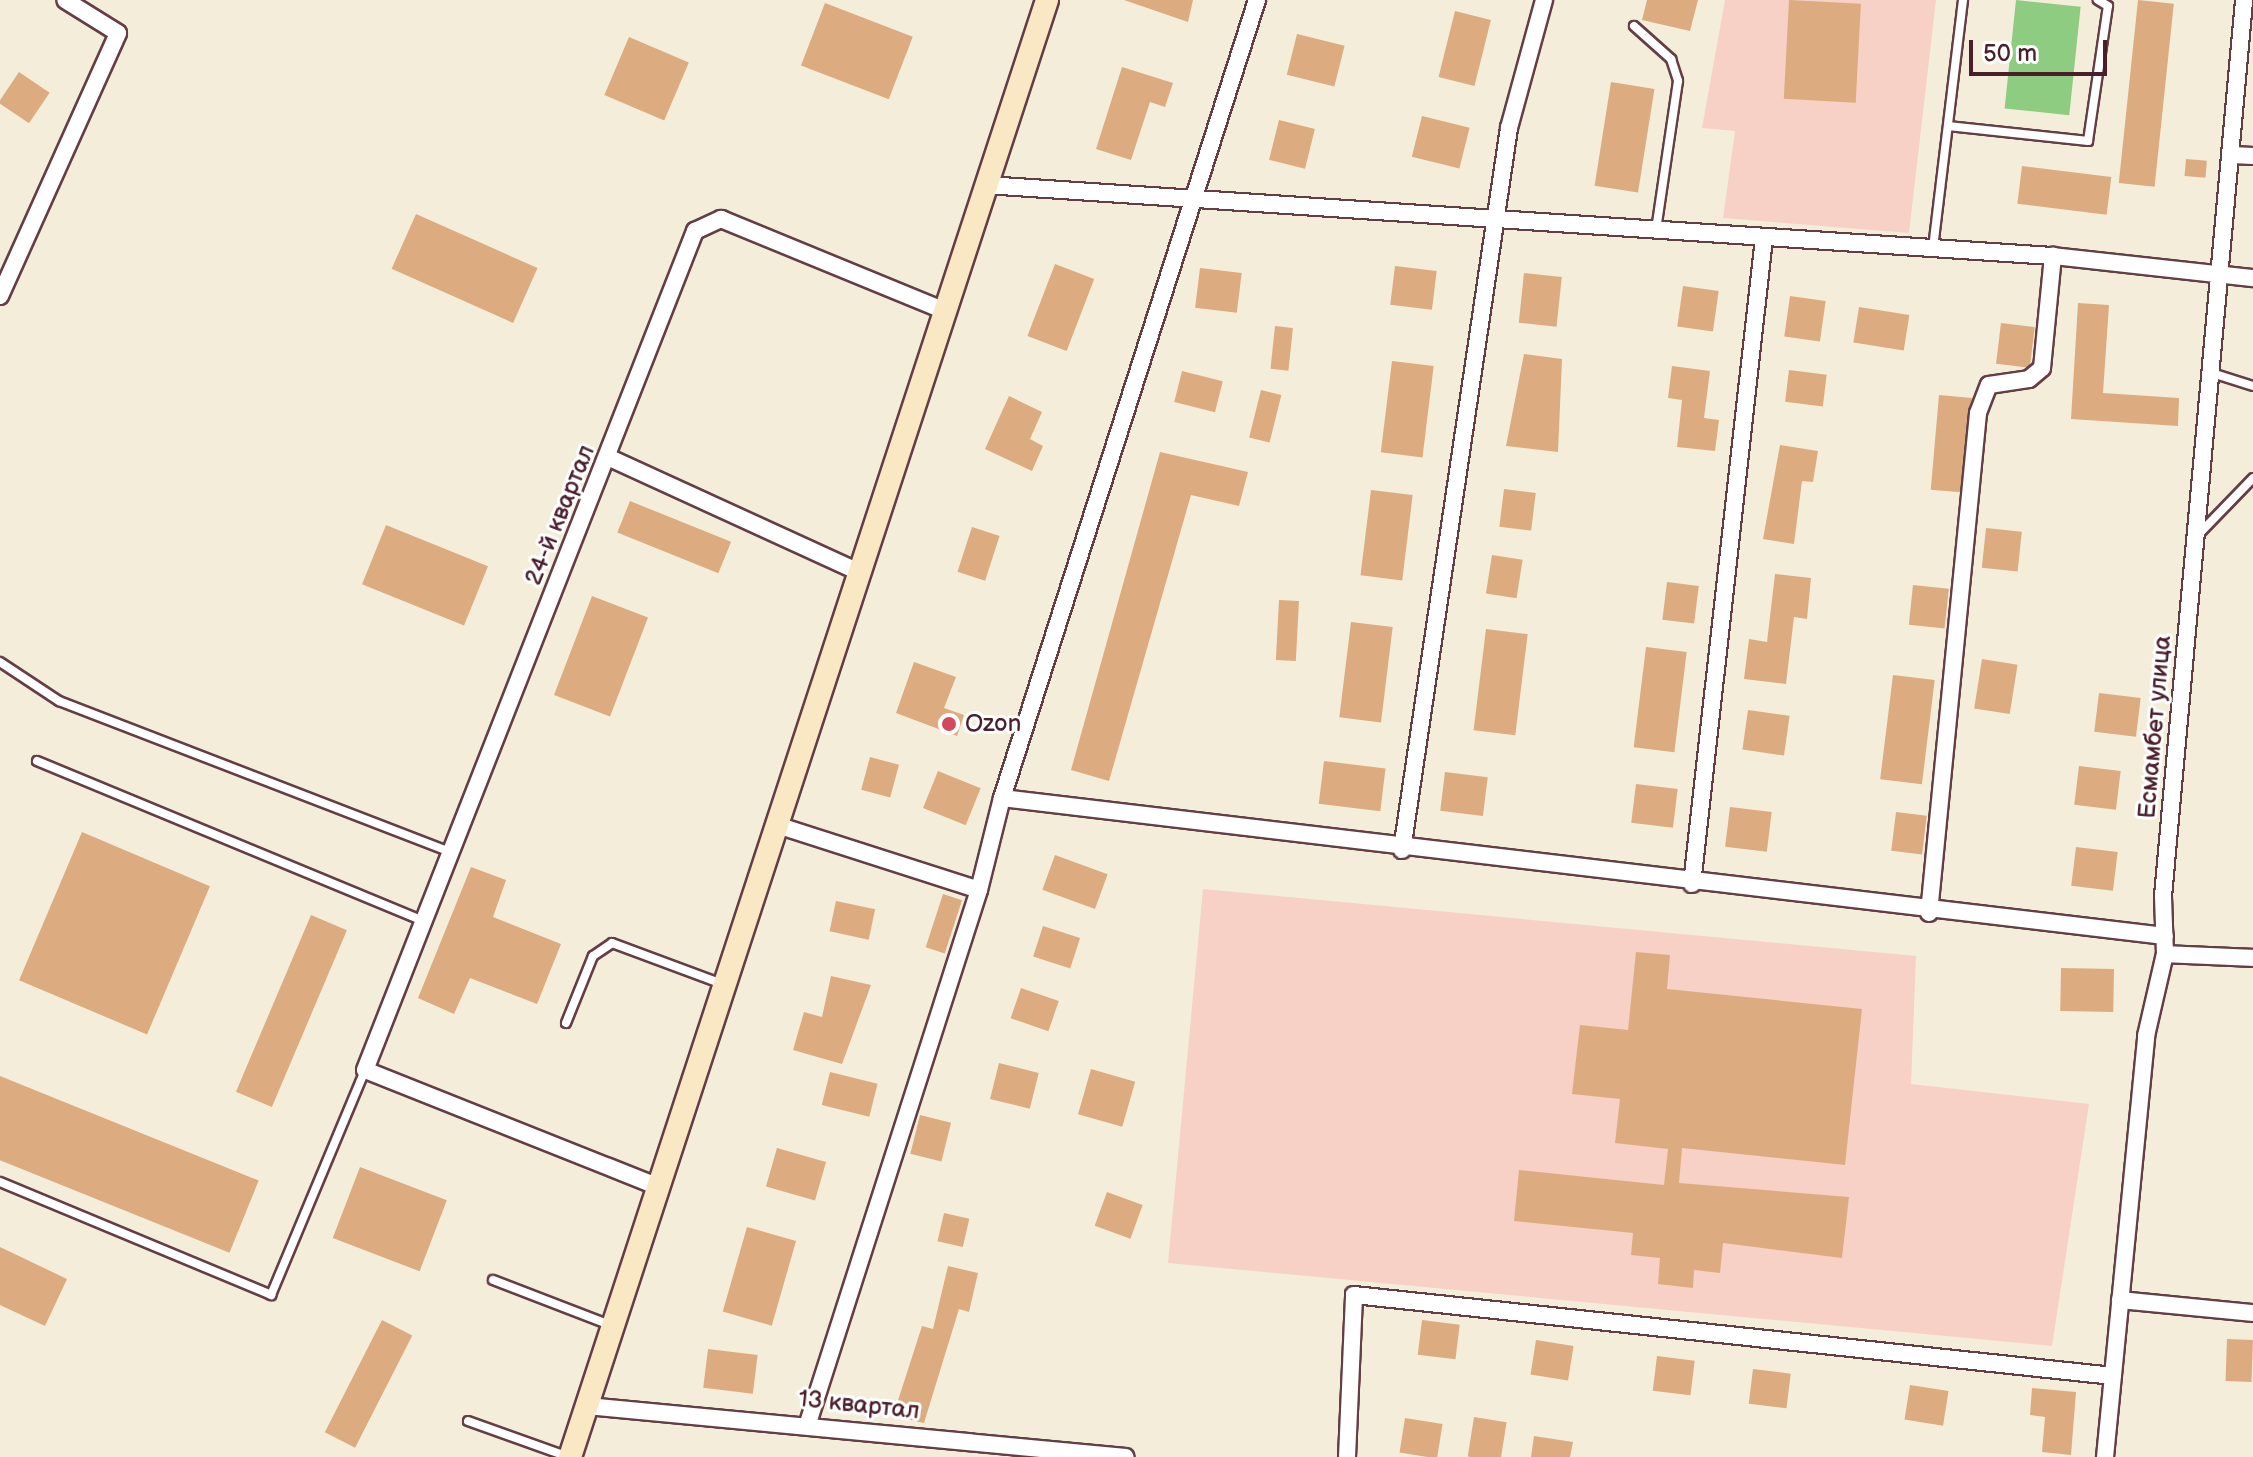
<!DOCTYPE html>
<html>
<head>
<meta charset="utf-8">
<style>
	body { margin:0 }
	#map { position:relative; width:2253px; height:1457px; overflow:hidden; background:#f4edda; font-family:"Balsamiq Sans",sans-serif }
	div>[style] { position:absolute }
	.built>* { inset:0; background:#f7d1c6 }
	.green>* { inset:0; background:#8ecc82; transform-origin:0 0 }
	.building>* { inset:0; background:#dcac80; transform-origin:0 0 }
	.roads { filter:drop-shadow(2px 0 #643e45) drop-shadow(-2px 0 #643e45) drop-shadow(0 2px #643e45) drop-shadow(0 -2px #643e45) }
	.lane>* { height:8px; margin:-4px; padding:0 4px; transform-origin:4px; border-radius:4px; background:#fff }
	.street>* { height:16px; margin:-8px; padding:0 8px; transform-origin:8px; border-radius:8px; background:#fff }
	.secondary>* { height:22px; margin:-11px; padding:0 11px; transform-origin:11px; border-radius:11px; background:#fae7c3 }
	.dots>* { width:22px; height:22px; translate:-50% -50%; box-sizing:border-box; border:4px solid #fff; border-radius:50% }
	span { translate:-50% -50%; white-space:nowrap; text-align:center; line-height:1.15; -webkit-text-stroke:6px #fff; paint-order:stroke }
	.street-label { font-size:24px; color:#4a1f2b }
	.poi-label { font-size:24px; color:#4a1f2b }
	.left { translate:0 -50%; text-align:left }
	.scale { position:absolute; left:1969px; top:40px; width:138px; height:36px; box-sizing:border-box; border:4px solid #4a1f2b; border-top:0; padding-left:10px; font-size:24px; line-height:28px; white-space:nowrap; color:#4a1f2b; -webkit-text-stroke:6px #fff; paint-order:stroke }
</style>
</head>
<body>
<div id="map">
	<div class="built">
		<i style="clip-path:polygon(1725px 0,1936px 0,1909px 233px,1723px 218px,1735px 131px,1702px 128px)"></i>
		<i style="clip-path:polygon(1203px 889px,1916px 956px,1911px 1084px,2089px 1104px,2052px 1346px,1168px 1263px)"></i>
	</div>
	<div class="green">
		<i style="left:2016px;top:0;width:65px;height:109px;rotate:6deg"></i>
	</div>
	<div class="building">
		<i style="clip-path:polygon(1124px 0,1193px 0,1188px 22px)"></i>
		<i style="clip-path:polygon(1647px 0,1698px 0,1690px 31px,1642px 20px)"></i>
		<i style="left:1789px;top:0;width:72px;height:99px;rotate:3deg"></i>
		<i style="left:2138px;top:0;width:36px;height:184px;rotate:6deg"></i>
		<i style="left:825px;top:3px;width:94px;height:67px;rotate:21deg"></i>
		<i style="left:1455px;top:11px;width:37px;height:68px;rotate:14deg"></i>
		<i style="left:1297px;top:34px;width:49px;height:42px;rotate:14deg"></i>
		<i style="left:629px;top:37px;width:65px;height:63px;rotate:23deg"></i>
		<i style="clip-path:polygon(1122px 67px,1173px 83px,1165px 107px,1150px 102px,1131px 160px,1096px 149px)"></i>
		<i style="left:19px;top:72px;width:37px;height:37px;rotate:34deg"></i>
		<i style="left:1611px;top:82px;width:44px;height:105px;rotate:9deg"></i>
		<i style="left:1422px;top:116px;width:49px;height:42px;rotate:14deg"></i>
		<i style="left:1279px;top:120px;width:37px;height:41px;rotate:14deg"></i>
		<i style="left:2186px;top:159px;width:21px;height:17px;rotate:5deg"></i>
		<i style="left:2022px;top:166px;width:90px;height:38px;rotate:7deg"></i>
		<i style="left:416px;top:214px;width:133px;height:60px;rotate:24deg"></i>
		<i style="left:1055px;top:264px;width:42px;height:77px;rotate:21deg"></i>
		<i style="left:1395px;top:266px;width:42px;height:39px;rotate:7deg"></i>
		<i style="left:1200px;top:268px;width:42px;height:40px;rotate:7deg"></i>
		<i style="left:1524px;top:273px;width:38px;height:50px;rotate:6deg"></i>
		<i style="left:1683px;top:286px;width:36px;height:41px;rotate:8deg"></i>
		<i style="left:1790px;top:296px;width:36px;height:41px;rotate:8deg"></i>
		<i style="clip-path:polygon(2078px 303px,2109px 305px,2103px 393px,2179px 398px,2178px 426px,2071px 419px)"></i>
		<i style="left:1859px;top:307px;width:51px;height:36px;rotate:9deg"></i>
		<i style="left:2001px;top:323px;width:34px;height:41px;rotate:7deg"></i>
		<i style="left:1275px;top:326px;width:18px;height:43px;rotate:6deg"></i>
		<i style="clip-path:polygon(1524px 354px,1562px 359px,1558px 452px,1506px 446px)"></i>
		<i style="left:1392px;top:361px;width:42px;height:92px;rotate:7deg"></i>
		<i style="clip-path:polygon(1672px 366px,1710px 371px,1704px 418px,1719px 420px,1715px 451px,1677px 447px,1682px 400px,1668px 398px)"></i>
		<i style="left:1789px;top:370px;width:38px;height:32px;rotate:7deg"></i>
		<i style="left:1182px;top:371px;width:42px;height:32px;rotate:14deg"></i>
		<i style="left:1261px;top:390px;width:21px;height:49px;rotate:14deg"></i>
		<i style="left:1939px;top:395px;width:33px;height:95px;rotate:5deg"></i>
		<i style="clip-path:polygon(1009px 396px,1042px 412px,1030px 439px,1043px 446px,1032px 471px,985px 449px)"></i>
		<i style="clip-path:polygon(1780px 445px,1818px 451px,1813px 482px,1802px 481px,1794px 544px,1763px 539px)"></i>
		<i style="clip-path:polygon(1160px 452px,1248px 472px,1239px 506px,1191px 495px,1109px 781px,1071px 770px)"></i>
		<i style="left:1504px;top:489px;width:32px;height:38px;rotate:7deg"></i>
		<i style="left:1371px;top:490px;width:42px;height:86px;rotate:7deg"></i>
		<i style="left:630px;top:501px;width:109px;height:34px;rotate:22deg"></i>
		<i style="left:386px;top:525px;width:110px;height:64px;rotate:22deg"></i>
		<i style="left:972px;top:527px;width:29px;height:47px;rotate:18deg"></i>
		<i style="left:1986px;top:528px;width:36px;height:40px;rotate:6deg"></i>
		<i style="left:1492px;top:555px;width:31px;height:39px;rotate:9deg"></i>
		<i style="clip-path:polygon(1775px 574px,1811px 578px,1807px 619px,1794px 617px,1786px 684px,1744px 679px,1749px 639px,1767px 642px)"></i>
		<i style="left:1667px;top:582px;width:32px;height:38px;rotate:7deg"></i>
		<i style="left:1913px;top:585px;width:36px;height:40px;rotate:6deg"></i>
		<i style="left:592px;top:596px;width:60px;height:106px;rotate:21deg"></i>
		<i style="left:1279px;top:600px;width:20px;height:60px;rotate:3deg"></i>
		<i style="left:1351px;top:622px;width:42px;height:96px;rotate:7deg"></i>
		<i style="left:1486px;top:629px;width:42px;height:102px;rotate:7deg"></i>
		<i style="left:1646px;top:647px;width:41px;height:101px;rotate:7deg"></i>
		<i style="left:1982px;top:659px;width:36px;height:50px;rotate:9deg"></i>
		<i style="clip-path:polygon(914px 662px,956px 677px,944px 708px,964px 715px,957px 736px,896px 713px)"></i>
		<i style="left:1893px;top:675px;width:42px;height:105px;rotate:7deg"></i>
		<i style="left:2099px;top:693px;width:42px;height:39px;rotate:7deg"></i>
		<i style="left:1748px;top:710px;width:42px;height:40px;rotate:8deg"></i>
		<i style="left:870px;top:757px;width:30px;height:34px;rotate:15deg"></i>
		<i style="left:1324px;top:761px;width:62px;height:43px;rotate:7deg"></i>
		<i style="left:2079px;top:766px;width:42px;height:39px;rotate:7deg"></i>
		<i style="left:938px;top:771px;width:46px;height:40px;rotate:22deg"></i>
		<i style="left:1445px;top:772px;width:43px;height:39px;rotate:7deg"></i>
		<i style="left:1636px;top:784px;width:42px;height:39px;rotate:7deg"></i>
		<i style="left:1730px;top:807px;width:42px;height:40px;rotate:7deg"></i>
		<i style="left:1896px;top:812px;width:31px;height:39px;rotate:7deg"></i>
		<i style="left:82px;top:832px;width:139px;height:161px;rotate:23deg"></i>
		<i style="left:2076px;top:847px;width:42px;height:39px;rotate:7deg"></i>
		<i style="left:1055px;top:855px;width:56px;height:37px;rotate:20deg"></i>
		<i style="clip-path:polygon(471px 867px,506px 880px,493px 917px,561px 944px,537px 1004px,470px 978px,454px 1014px,418px 998px)"></i>
		<i style="left:943px;top:894px;width:20px;height:56px;rotate:18deg"></i>
		<i style="left:836px;top:901px;width:40px;height:31px;rotate:12deg"></i>
		<i style="left:311px;top:915px;width:39px;height:192px;rotate:23deg"></i>
		<i style="left:1043px;top:926px;width:39px;height:32px;rotate:18deg"></i>
		<i style="clip-path:polygon(1636px 952px,1670px 955px,1667px 989px,1862px 1009px,1845px 1165px,1682px 1148px,1679px 1183px,1849px 1197px,1842px 1258px,1723px 1243px,1720px 1273px,1694px 1270px,1693px 1288px,1658px 1284px,1660px 1258px,1631px 1255px,1633px 1233px,1514px 1221px,1519px 1170px,1664px 1185px,1668px 1149px,1615px 1143px,1620px 1099px,1572px 1094px,1580px 1025px,1628px 1030px)"></i>
		<i style="left:2061px;top:968px;width:53px;height:43px;rotate:1deg"></i>
		<i style="clip-path:polygon(831px 976px,871px 985px,842px 1064px,793px 1050px,804px 1012px,822px 1017px)"></i>
		<i style="left:1021px;top:988px;width:40px;height:32px;rotate:19deg"></i>
		<i style="left:999px;top:1063px;width:41px;height:37px;rotate:14deg"></i>
		<i style="left:1091px;top:1069px;width:46px;height:47px;rotate:16deg"></i>
		<i style="left:830px;top:1072px;width:49px;height:34px;rotate:14deg"></i>
		<i style="left:0;top:1076px;width:279px;height:78px;rotate:22deg"></i>
		<i style="left:920px;top:1115px;width:32px;height:40px;rotate:14deg"></i>
		<i style="left:777px;top:1148px;width:51px;height:40px;rotate:16deg"></i>
		<i style="left:360px;top:1167px;width:93px;height:76px;rotate:21deg"></i>
		<i style="left:1107px;top:1192px;width:38px;height:36px;rotate:20deg"></i>
		<i style="left:944px;top:1213px;width:26px;height:29px;rotate:13deg"></i>
		<i style="left:747px;top:1227px;width:51px;height:88px;rotate:16deg"></i>
		<i style="clip-path:polygon(0 1247px,67px 1279px,45px 1326px,0 1305px)"></i>
		<i style="clip-path:polygon(948px 1266px,978px 1273px,969px 1312px,959px 1309px,924px 1423px,893px 1416px,922px 1326px,933px 1329px)"></i>
		<i style="left:382px;top:1320px;width:34px;height:126px;rotate:27deg"></i>
		<i style="left:1422px;top:1320px;width:38px;height:35px;rotate:7deg"></i>
		<i style="left:2227px;top:1339px;width:26px;height:42px;rotate:2deg"></i>
		<i style="left:1536px;top:1340px;width:38px;height:35px;rotate:9deg"></i>
		<i style="left:708px;top:1349px;width:50px;height:39px;rotate:7deg"></i>
		<i style="left:1657px;top:1356px;width:38px;height:35px;rotate:7deg"></i>
		<i style="left:1753px;top:1369px;width:38px;height:35px;rotate:7deg"></i>
		<i style="left:1910px;top:1385px;width:39px;height:35px;rotate:9deg"></i>
		<i style="clip-path:polygon(2032px 1388px,2076px 1392px,2071px 1455px,2042px 1452px,2045px 1417px,2030px 1415px)"></i>
		<i style="left:1474px;top:1417px;width:33px;height:40px;rotate:9deg"></i>
		<i style="left:1405px;top:1418px;width:38px;height:35px;rotate:9deg"></i>
		<i style="clip-path:polygon(1534px 1436px,1573px 1442px,1570px 1457px,1531px 1457px)"></i>
	</div>
	<div class="roads">
		<div class="lane">
			<i style="left:1634px;top:26px;width:50px;rotate:41.7deg"></i>
			<i style="left:1671px;top:59px;width:23px;rotate:72deg"></i>
			<i style="left:1678px;top:81px;width:151px;rotate:98.4deg"></i>
			<i style="left:1948px;top:126px;width:141px;rotate:6.1deg"></i>
			<i style="left:2088px;top:141px;width:136px;rotate:-81.6deg"></i>
			<i style="left:2108px;top:6px;width:12px;rotate:-149deg"></i>
			<i style="left:1933px;top:248px;width:250px;rotate:-83.1deg"></i>
			<i style="left:2212px;top:373px;width:43px;rotate:17.6deg"></i>
			<i style="left:2198px;top:535px;width:79px;rotate:-46deg"></i>
			<i style="left:0;top:662px;width:71px;rotate:33.5deg"></i>
			<i style="left:59px;top:701px;width:417px;rotate:21.1deg"></i>
			<i style="left:37px;top:761px;width:415px;rotate:22.5deg"></i>
			<i style="left:566px;top:1023px;width:72px;rotate:-68.1deg"></i>
			<i style="left:593px;top:956px;width:23px;rotate:-34deg"></i>
			<i style="left:612px;top:943px;width:117px;rotate:20.4deg"></i>
			<i style="left:0;top:1182px;width:294px;rotate:22.6deg"></i>
			<i style="left:271px;top:1295px;width:244px;rotate:-67.3deg"></i>
			<i style="left:493px;top:1280px;width:129px;rotate:21deg"></i>
			<i style="left:468px;top:1421px;width:107px;rotate:19.6deg"></i>
		</div>
		<div class="street">
			<i style="left:2232px;top:155px;width:21px;rotate:3deg"></i>
			<i style="left:986px;top:185px;width:1069px;rotate:3.81deg"></i>
			<i style="left:2053px;top:256px;width:201px;rotate:6.3deg"></i>
			<i style="left:0;top:296px;width:288px;rotate:-65.8deg"></i>
			<i style="left:118px;top:33px;width:62px;rotate:-148.1deg"></i>
			<i style="left:610px;top:458px;width:276px;rotate:24.6deg"></i>
			<i style="left:1002px;top:798px;width:838px;rotate:-72.28deg"></i>
			<i style="left:780px;top:826px;width:209px;rotate:17.8deg"></i>
			<i style="left:979px;top:890px;width:95px;rotate:-76deg"></i>
			<i style="left:1002px;top:798px;width:1171px;rotate:6.77deg"></i>
			<i style="left:1402px;top:850px;width:730px;rotate:-81.57deg"></i>
			<i style="left:1509px;top:128px;width:133px;rotate:-74.7deg"></i>
			<i style="left:1692px;top:884px;width:650px;rotate:-83.64deg"></i>
			<i style="left:1929px;top:913px;width:502px;rotate:-84.4deg"></i>
			<i style="left:1978px;top:413px;width:30px;rotate:-69deg"></i>
			<i style="left:1989px;top:385px;width:40px;rotate:-8.5deg"></i>
			<i style="left:2029px;top:379px;width:17px;rotate:-40deg"></i>
			<i style="left:2042px;top:368px;width:113px;rotate:-84.4deg"></i>
			<i style="left:2165px;top:954px;width:88px;rotate:2.6deg"></i>
			<i style="left:659px;top:1187px;width:316px;rotate:-158.3deg"></i>
			<i style="left:365px;top:1070px;width:902px;rotate:-68.53deg"></i>
			<i style="left:695px;top:231px;width:29px;rotate:-25deg"></i>
			<i style="left:721px;top:219px;width:242px;rotate:22.3deg"></i>
			<i style="left:2120px;top:1300px;width:134px;rotate:5.6deg"></i>
			<i style="left:587px;top:1406px;width:541px;rotate:5.41deg"></i>
			<i style="left:808px;top:1423px;width:560px;rotate:-72.21deg"></i>
			<i style="left:1347px;top:1457px;width:162px;rotate:-87.5deg"></i>
			<i style="left:1354px;top:1295px;width:763px;rotate:6.09deg"></i>
			<i style="left:2105px;top:1457px;width:423px;rotate:-84.4deg"></i>
			<i style="left:2146px;top:1036px;width:84px;rotate:-77deg"></i>
			<i style="left:2165px;top:954px;width:58px;rotate:-92deg"></i>
			<i style="left:2163px;top:896px;width:900px;rotate:-84.83deg"></i>
		</div>
		<div class="secondary">
			<i style="left:570px;top:1457px;width:1533px;rotate:-71.87deg"></i>
		</div>
	</div>
	<div class="dots">
		<i style="left:949px;top:724px;background:#d1495b"></i>
	</div>
	<div class="street-label">
		<span style="left:560px;top:515px;rotate:-68deg">24-й квартал</span>
		<span style="left:2155px;top:727px;rotate:-85deg">Есмамбет улица</span>
		<span style="left:859px;top:1405px;rotate:6deg">13 квартал</span>
	</div>
	<div class="poi-label">
		<span class="left" style="left:965px;top:724px">Ozon</span>
	</div>
	<div class="scale">50 m</div>
</div>
</body>
</html>
